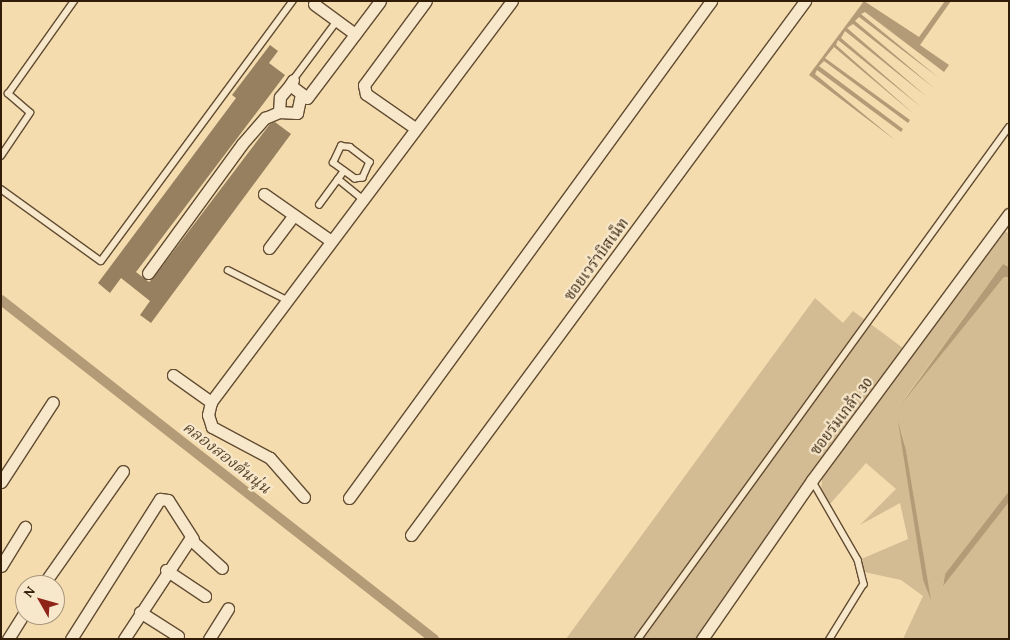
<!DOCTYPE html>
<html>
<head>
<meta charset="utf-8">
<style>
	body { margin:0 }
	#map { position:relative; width:1010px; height:640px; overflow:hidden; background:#f4dcaf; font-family:"Gentium Book Plus","Noto Serif Thai",serif }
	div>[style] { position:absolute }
	.green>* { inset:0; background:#d3bb93 }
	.water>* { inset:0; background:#b29b76 }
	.canal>* { height:10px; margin:-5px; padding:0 5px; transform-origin:5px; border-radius:5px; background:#b29b76 }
	.building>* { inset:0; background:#96805f }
	.roads { filter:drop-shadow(1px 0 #624c32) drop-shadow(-1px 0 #624c32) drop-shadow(0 1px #624c32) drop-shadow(0 -1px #624c32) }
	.lane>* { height:5.5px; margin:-2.75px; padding:0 2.75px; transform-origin:2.75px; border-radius:2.75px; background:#f8e8cb }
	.street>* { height:11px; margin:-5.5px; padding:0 5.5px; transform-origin:5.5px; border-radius:5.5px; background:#f8e8cb }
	span { translate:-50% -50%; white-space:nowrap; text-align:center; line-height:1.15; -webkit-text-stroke:4.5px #f8e8cb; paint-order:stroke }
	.street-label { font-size:15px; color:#311c08 }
	.water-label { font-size:16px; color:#5e482e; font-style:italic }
	.frame { position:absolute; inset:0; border:2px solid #311c08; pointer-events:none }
	.north { position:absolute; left:15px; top:575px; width:50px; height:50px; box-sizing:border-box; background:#f8e8cb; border:1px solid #a8967d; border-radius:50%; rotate:308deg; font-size:14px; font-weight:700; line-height:20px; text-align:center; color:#311c08 }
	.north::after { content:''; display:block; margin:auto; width:18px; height:22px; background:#8f2418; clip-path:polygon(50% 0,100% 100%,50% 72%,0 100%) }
</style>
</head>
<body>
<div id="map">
	<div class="green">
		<i style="clip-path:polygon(evenodd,1005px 231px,1009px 234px,1009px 267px,1003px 264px,899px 406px,1004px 277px,1009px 277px,1009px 491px,945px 574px,943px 585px,1009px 502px,1009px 639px,903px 639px,923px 596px,901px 580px,864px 572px,859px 560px,908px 539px,900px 503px,860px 525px,896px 489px,866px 463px,830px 504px,821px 494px,822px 478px,1005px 231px,900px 427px,906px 450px,930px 596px,923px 580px,900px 427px)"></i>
		<i style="clip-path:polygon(815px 298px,843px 323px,853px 311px,903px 348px,696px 639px,566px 639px)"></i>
	</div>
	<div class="water">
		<i style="clip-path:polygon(864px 1px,919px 37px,945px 1px,951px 1px,920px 45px,949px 65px,944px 72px,865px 12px,861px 14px,939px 78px,859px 17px,855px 21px,934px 88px,853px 24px,847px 28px,927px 97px,845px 31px,841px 38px,921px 107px,838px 40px,836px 45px,915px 115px,834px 47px,825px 58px,910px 120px,908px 123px,824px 61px,819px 66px,903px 129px,901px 132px,817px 70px,815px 74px,895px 140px,809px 75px)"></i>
		<i style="clip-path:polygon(1003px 264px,1009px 267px,1009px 277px,1004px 277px,899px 407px)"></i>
		<i style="clip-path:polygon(898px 421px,906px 450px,931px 600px,923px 580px)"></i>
		<i style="clip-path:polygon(1009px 491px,1009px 502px,943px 586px,945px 574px)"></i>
	</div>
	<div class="canal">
		<i style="left:1px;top:300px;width:550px;rotate:38.06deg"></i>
	</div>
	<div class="building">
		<i style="clip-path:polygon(270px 45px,278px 51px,269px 63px,285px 75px,136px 272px,149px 282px,154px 277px,270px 124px,275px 122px,291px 134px,151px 323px,140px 315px,150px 301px,121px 278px,110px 293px,98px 283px,236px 98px,232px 95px)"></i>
	</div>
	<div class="roads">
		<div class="lane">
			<i style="left:293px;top:80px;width:74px;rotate:-53.3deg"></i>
			<i style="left:341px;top:146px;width:9px;rotate:6deg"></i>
			<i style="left:350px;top:147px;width:25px;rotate:37deg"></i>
			<i style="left:370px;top:162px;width:17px;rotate:114deg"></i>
			<i style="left:363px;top:178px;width:8px;rotate:173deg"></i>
			<i style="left:355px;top:179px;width:27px;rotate:-144deg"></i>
			<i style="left:333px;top:163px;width:19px;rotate:-65deg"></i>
			<i style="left:1px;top:156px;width:52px;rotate:-56deg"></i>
			<i style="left:30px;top:113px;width:29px;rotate:-139deg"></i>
			<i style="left:8px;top:94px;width:114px;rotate:-54.6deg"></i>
			<i style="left:338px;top:179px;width:32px;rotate:39deg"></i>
			<i style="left:1px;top:189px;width:123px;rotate:35.8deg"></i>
			<i style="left:101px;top:261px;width:323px;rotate:-53.6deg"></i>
			<i style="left:319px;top:205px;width:42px;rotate:-53.7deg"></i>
			<i style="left:228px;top:270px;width:66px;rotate:27deg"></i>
			<i style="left:812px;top:480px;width:92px;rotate:60.1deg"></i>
			<i style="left:858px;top:560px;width:25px;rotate:76deg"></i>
			<i style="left:864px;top:584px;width:65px;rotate:121.7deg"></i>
			<i style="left:638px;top:639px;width:632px;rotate:-54.07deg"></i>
		</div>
		<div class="street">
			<i style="left:314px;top:4px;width:51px;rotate:36.2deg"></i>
			<i style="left:293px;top:80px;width:6px;rotate:121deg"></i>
			<i style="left:290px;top:85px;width:21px;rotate:37deg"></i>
			<i style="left:307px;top:98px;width:121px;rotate:-53deg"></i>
			<i style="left:290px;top:85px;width:16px;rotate:130deg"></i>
			<i style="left:280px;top:97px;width:15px;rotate:94deg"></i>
			<i style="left:279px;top:112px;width:18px;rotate:3deg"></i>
			<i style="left:297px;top:113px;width:19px;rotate:-78deg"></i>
			<i style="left:415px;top:128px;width:60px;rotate:-145.2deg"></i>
			<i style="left:366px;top:94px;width:9px;rotate:-103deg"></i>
			<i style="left:364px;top:85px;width:104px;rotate:-53.6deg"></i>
			<i style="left:264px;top:194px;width:82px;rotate:35deg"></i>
			<i style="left:269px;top:248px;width:41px;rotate:-52.9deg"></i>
			<i style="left:148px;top:273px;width:160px;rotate:-53.9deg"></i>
			<i style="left:242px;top:144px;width:35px;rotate:-49deg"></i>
			<i style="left:265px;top:118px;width:15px;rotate:-23deg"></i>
			<i style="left:173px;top:375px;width:47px;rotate:35.4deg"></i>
			<i style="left:1px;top:482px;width:95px;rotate:-57deg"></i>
			<i style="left:304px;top:497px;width:52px;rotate:-131.1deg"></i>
			<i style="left:270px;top:458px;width:66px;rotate:-151.9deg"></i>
			<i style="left:212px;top:427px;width:13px;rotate:-108deg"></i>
			<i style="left:208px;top:415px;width:13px;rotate:-77deg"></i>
			<i style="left:211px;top:402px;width:501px;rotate:-53.11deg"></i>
			<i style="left:349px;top:498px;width:615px;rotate:-53.93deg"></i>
			<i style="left:411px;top:535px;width:664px;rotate:-53.58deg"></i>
			<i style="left:1px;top:566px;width:46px;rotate:-58.4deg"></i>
			<i style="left:166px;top:570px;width:47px;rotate:33.7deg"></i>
			<i style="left:43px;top:585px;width:139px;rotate:-54.9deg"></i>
			<i style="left:140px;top:612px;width:45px;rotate:32.3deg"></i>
			<i style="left:8px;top:639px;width:32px;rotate:-58deg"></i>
			<i style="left:71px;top:639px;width:166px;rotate:-57.6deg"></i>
			<i style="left:160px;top:499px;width:8px;rotate:7deg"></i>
			<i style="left:168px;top:500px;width:46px;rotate:57.3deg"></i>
			<i style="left:124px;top:639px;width:120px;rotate:-56.6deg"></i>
			<i style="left:190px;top:539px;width:43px;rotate:42.2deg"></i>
			<i style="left:209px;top:639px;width:36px;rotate:-58deg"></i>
			<i style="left:702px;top:639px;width:193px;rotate:-55.3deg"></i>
			<i style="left:812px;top:480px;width:331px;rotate:-53.5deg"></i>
		</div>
	</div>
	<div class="street-label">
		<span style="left:596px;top:259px;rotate:-54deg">ซอยเวร่าบิสเน็ท</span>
		<span style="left:841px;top:416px;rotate:-53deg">ซอยร่มเกล้า 30</span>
	</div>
	<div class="water-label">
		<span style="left:227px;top:457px;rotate:38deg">คลองสองต้นนุ่น</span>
	</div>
	<div class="frame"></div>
	<div class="north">N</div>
</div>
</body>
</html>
